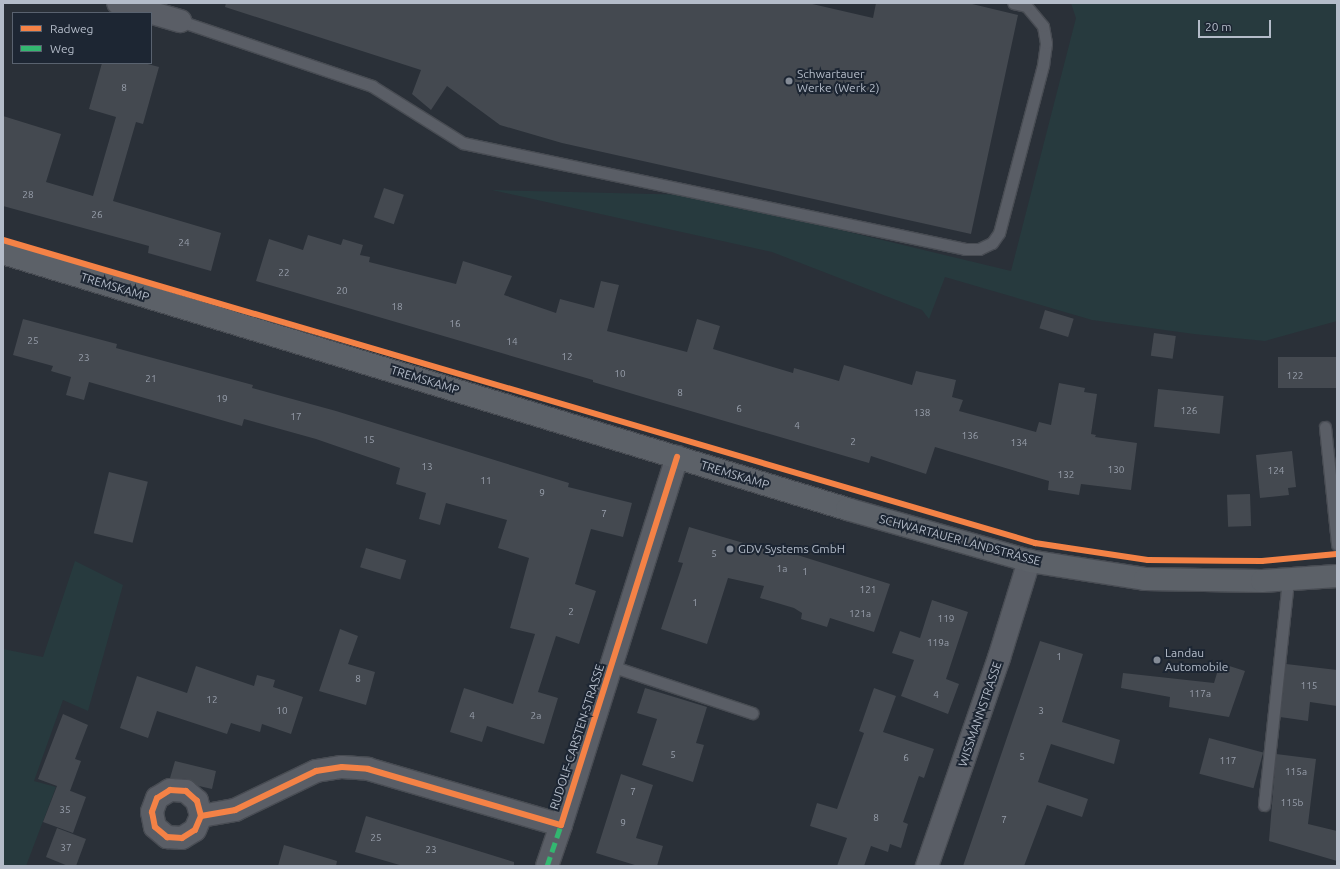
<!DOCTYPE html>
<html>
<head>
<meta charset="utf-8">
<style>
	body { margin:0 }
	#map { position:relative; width:1340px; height:869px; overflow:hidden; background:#2a3038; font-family:Ubuntu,sans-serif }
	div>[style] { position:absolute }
	.green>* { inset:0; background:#273a3e }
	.building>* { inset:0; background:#444950; transform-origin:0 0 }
	.roads { filter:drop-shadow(1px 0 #484c53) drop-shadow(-1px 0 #484c53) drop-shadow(0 1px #484c53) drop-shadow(0 -1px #484c53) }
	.lane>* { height:11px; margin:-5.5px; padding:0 5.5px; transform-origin:5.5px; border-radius:5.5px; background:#5a5e66 }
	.street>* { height:22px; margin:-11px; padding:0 11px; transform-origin:11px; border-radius:11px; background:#5a5e66 }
	.primary>* { height:22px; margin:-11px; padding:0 11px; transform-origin:11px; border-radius:11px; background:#5c6168 }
	.quiet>* { height:5px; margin-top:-2.5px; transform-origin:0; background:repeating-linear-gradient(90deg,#33b770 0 10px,transparent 0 15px) }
	.cycleway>* { height:6px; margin:-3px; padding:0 3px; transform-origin:3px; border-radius:3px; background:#f48246 }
	.dots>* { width:11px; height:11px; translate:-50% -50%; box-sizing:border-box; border:2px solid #1d2633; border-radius:50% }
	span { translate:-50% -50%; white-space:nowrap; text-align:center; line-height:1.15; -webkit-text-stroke:4px #1d2633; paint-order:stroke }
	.number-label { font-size:10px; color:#989fab }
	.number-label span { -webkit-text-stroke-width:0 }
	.poi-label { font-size:12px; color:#b4bcc9 }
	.left { translate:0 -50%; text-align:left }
	.street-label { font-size:12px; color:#b4bcc9 }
	.frame { position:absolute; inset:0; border:4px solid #b4bcc9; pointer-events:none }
	.legend { position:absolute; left:12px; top:12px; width:140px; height:52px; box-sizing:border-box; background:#1d2633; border:1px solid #59626f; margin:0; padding:5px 7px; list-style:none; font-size:12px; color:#b4bcc9 }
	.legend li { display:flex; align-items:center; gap:8px; height:20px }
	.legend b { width:20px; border:1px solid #59626f }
	.scale { position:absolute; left:1198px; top:20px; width:73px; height:18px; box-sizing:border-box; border:2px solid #b4bcc9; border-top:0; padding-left:5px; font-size:12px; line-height:14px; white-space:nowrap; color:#b4bcc9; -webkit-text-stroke:3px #1d2633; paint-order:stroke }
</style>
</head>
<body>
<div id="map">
	<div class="green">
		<i style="clip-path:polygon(1071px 3px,1337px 3px,1337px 321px,1265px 341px,1194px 334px,1092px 320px,945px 277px,929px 319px,922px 310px,772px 252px,492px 190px,695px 195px,1011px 271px,1076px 18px)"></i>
		<i style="clip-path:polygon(75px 561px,123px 585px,88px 711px,63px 700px,34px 781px,56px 787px,26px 866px,3px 866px,3px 649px,43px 657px)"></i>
	</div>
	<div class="building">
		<i style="clip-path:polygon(226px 3px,808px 3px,873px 18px,876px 3px,968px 3px,1018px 15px,971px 234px,562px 143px,500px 125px,447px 86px,431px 110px,412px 94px,421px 70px,225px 7px)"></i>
		<i style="clip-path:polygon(102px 63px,144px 63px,159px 67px,143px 124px,136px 122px,113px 201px,221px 233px,211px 271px,148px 253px,149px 246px,3px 206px,3px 116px,61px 134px,46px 182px,93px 196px,116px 117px,89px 109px)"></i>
		<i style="left:384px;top:188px;width:21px;height:31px;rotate:19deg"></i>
		<i style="clip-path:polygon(308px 235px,341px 245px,343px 239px,363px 245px,360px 255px,370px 257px,369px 262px,456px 284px,463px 261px,512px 276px,504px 295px,556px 313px,560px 299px,594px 308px,601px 281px,619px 285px,607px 331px,687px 352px,697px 319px,720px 326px,713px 349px,793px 373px,794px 368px,839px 381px,844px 365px,912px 385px,916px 371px,956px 380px,952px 397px,963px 400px,959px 411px,1036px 432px,1039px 422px,1051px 425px,1059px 383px,1085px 388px,1084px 392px,1097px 394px,1091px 434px,1096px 435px,1095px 437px,1137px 443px,1131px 490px,1081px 484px,1079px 495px,1048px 490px,1049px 481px,935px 447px,926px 474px,871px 456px,869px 463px,653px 400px,593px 382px,593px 380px,256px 281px,269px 239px,303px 250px)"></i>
		<i style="left:1045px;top:310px;width:30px;height:19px;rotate:17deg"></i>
		<i style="clip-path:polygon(23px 319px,117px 344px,116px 348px,253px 385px,252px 388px,336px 411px,569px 483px,568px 487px,632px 503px,623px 537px,591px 529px,575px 584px,596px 591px,579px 644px,556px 636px,538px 692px,558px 698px,544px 744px,487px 726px,482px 742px,450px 732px,464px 688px,513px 704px,535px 634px,510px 628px,529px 558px,498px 548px,507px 520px,446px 503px,440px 525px,419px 519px,426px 493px,396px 484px,400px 468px,316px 439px,244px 419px,242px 426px,89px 382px,84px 400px,66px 395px,71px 377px,51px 371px,53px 366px,13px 355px)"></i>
		<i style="left:1154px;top:333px;width:22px;height:23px;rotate:8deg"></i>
		<i style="left:1337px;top:357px;width:31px;height:59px;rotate:90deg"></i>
		<i style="left:1158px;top:389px;width:66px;height:38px;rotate:6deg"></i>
		<i style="clip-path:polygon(1292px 451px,1296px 487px,1288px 488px,1289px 495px,1260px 498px,1256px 455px)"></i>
		<i style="left:109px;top:472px;width:40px;height:63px;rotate:14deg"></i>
		<i style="left:1250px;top:494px;width:32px;height:23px;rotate:88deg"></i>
		<i style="clip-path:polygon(689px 527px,774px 552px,775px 548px,890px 584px,874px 632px,830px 618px,827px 627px,801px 619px,802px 613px,794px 608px,760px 598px,764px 586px,728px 578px,707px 644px,661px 629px,683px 563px,678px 562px)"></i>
		<i style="left:366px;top:548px;width:42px;height:20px;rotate:17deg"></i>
		<i style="clip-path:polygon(932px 600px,968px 612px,946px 679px,959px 684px,948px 714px,901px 696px,914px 660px,892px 653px,900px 631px,920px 638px)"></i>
		<i style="clip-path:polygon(340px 629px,358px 636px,348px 664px,375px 672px,366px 705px,319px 691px)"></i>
		<i style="clip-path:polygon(1040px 641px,1083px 654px,1062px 722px,1120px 740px,1114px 764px,1051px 744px,1038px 782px,1088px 799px,1082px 817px,1047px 805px,1024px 866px,963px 866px)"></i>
		<i style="clip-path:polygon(1220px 663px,1245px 671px,1229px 717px,1169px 707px,1170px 697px,1121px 688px,1123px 673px,1214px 683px)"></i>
		<i style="clip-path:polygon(1286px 664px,1337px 670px,1337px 706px,1310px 702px,1308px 721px,1280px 717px)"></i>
		<i style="clip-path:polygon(196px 666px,254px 686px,257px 675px,275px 680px,273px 687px,303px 697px,291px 734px,262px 724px,260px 732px,231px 723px,227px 734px,157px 711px,148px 738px,120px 728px,137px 676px,187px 693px)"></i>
		<i style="clip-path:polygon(645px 688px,707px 707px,696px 743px,704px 745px,693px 782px,642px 765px,657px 719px,637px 713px)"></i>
		<i style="clip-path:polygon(874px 688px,896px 696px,883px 732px,934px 749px,924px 778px,919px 776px,903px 822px,908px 824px,901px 848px,890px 844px,888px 852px,871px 846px,864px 866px,837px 866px,847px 838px,810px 826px,817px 803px,837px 809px,864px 733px,859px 731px)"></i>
		<i style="clip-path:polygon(63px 714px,88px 725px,75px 759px,81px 761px,70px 791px,68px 790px,86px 797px,73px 833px,43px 822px,57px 786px,38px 779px)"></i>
		<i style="left:1209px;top:738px;width:56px;height:37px;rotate:15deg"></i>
		<i style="clip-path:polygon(1276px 754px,1316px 759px,1308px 824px,1337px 831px,1337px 861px,1269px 841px)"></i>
		<i style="clip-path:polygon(175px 761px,216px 771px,212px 789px,199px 786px,187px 779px,170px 778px)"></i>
		<i style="clip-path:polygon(621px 774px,653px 785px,636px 838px,663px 846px,657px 866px,638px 866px,596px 853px)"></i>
		<i style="clip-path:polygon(366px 816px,514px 862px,514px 866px,403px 866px,355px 852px)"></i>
		<i style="clip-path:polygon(57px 828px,86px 839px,76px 866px,68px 866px,46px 857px)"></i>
		<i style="clip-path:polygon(284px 845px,337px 861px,336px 866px,278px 866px)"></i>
	</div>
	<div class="roads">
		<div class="lane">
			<i style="left:180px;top:21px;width:203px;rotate:18.7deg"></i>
			<i style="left:372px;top:86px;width:107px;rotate:32.1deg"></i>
			<i style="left:463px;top:143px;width:513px;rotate:11.92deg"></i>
			<i style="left:965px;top:249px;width:14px"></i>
			<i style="left:979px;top:249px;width:14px;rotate:-25deg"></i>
			<i style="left:992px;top:243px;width:12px;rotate:-55deg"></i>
			<i style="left:999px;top:233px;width:174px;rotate:-75.3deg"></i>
			<i style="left:1043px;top:65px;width:22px;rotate:-82deg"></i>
			<i style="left:1046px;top:43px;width:17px;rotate:-100deg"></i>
			<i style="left:1043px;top:26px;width:26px;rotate:-130deg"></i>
			<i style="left:1026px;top:6px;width:13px;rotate:-167deg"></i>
			<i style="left:1325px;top:427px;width:118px;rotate:84.1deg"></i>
			<i style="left:611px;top:666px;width:149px;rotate:18.4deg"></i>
			<i style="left:1264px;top:805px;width:226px;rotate:-83.9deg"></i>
		</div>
		<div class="street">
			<i style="left:118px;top:3px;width:65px;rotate:16.2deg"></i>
			<i style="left:201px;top:816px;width:16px;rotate:-105deg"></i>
			<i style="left:197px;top:801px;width:15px;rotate:-138deg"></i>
			<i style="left:186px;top:791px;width:16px;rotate:-176deg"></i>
			<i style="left:170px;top:790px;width:15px;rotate:148deg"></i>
			<i style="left:157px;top:798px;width:15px;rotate:110deg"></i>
			<i style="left:152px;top:812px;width:15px;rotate:79deg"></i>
			<i style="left:155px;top:827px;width:16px;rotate:40deg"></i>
			<i style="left:167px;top:837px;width:15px;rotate:4deg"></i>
			<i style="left:182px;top:838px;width:15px;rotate:-32deg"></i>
			<i style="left:195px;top:830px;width:15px;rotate:-67deg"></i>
			<i style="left:201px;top:816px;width:35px;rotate:-10deg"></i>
			<i style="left:235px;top:810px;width:90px;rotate:-25.7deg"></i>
			<i style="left:316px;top:771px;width:26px;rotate:-9deg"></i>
			<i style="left:342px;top:767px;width:26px;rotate:4deg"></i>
			<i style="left:368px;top:769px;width:201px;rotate:16.2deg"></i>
			<i style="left:561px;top:825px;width:386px;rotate:-72.5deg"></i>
			<i style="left:547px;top:866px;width:43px;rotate:-71.1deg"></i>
			<i style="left:927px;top:866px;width:220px;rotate:-70.9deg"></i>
			<i style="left:999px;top:658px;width:102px;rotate:-72.8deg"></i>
		</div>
		<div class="primary">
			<i style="left:3px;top:253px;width:882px;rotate:16.87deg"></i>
			<i style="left:847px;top:509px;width:189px;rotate:15.9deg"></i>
			<i style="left:1029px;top:561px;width:117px;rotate:8.8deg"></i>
			<i style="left:1145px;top:579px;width:117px;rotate:1deg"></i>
			<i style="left:1262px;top:581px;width:75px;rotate:-3.8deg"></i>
		</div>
	</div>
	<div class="quiet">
		<i style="left:547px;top:866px;width:43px;rotate:-71.1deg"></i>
	</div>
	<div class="cycleway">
		<i style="left:3px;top:240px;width:1076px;rotate:16.36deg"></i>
		<i style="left:1035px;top:543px;width:114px;rotate:8.6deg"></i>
		<i style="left:1148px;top:560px;width:114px;rotate:0.5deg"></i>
		<i style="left:1262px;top:561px;width:75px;rotate:-5.3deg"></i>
		<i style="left:201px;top:816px;width:16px;rotate:-105deg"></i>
		<i style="left:197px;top:801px;width:15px;rotate:-138deg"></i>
		<i style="left:186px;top:791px;width:16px;rotate:-176deg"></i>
		<i style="left:170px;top:790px;width:15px;rotate:148deg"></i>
		<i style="left:157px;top:798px;width:15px;rotate:110deg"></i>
		<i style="left:152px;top:812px;width:15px;rotate:79deg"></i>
		<i style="left:155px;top:827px;width:16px;rotate:40deg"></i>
		<i style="left:167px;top:837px;width:15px;rotate:4deg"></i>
		<i style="left:182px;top:838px;width:15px;rotate:-32deg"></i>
		<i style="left:195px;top:830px;width:15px;rotate:-67deg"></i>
		<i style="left:201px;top:816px;width:35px;rotate:-10deg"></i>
		<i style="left:235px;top:810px;width:90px;rotate:-25.7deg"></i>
		<i style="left:316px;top:771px;width:26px;rotate:-9deg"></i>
		<i style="left:342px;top:767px;width:26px;rotate:4deg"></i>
		<i style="left:368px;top:769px;width:201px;rotate:16.2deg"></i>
		<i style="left:561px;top:825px;width:386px;rotate:-72.5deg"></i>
	</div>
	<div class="dots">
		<i style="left:789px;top:81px;background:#848b96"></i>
		<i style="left:730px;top:549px;background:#848b96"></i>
		<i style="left:1157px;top:660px;background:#848b96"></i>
	</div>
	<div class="number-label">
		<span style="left:124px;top:88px">8</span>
		<span style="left:28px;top:195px">28</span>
		<span style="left:97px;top:215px">26</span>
		<span style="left:184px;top:243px">24</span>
		<span style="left:284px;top:273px">22</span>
		<span style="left:342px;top:291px">20</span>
		<span style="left:397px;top:307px">18</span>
		<span style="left:455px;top:324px">16</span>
		<span style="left:33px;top:341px">25</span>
		<span style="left:512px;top:342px">14</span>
		<span style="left:567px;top:357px">12</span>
		<span style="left:84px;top:358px">23</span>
		<span style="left:620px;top:374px">10</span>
		<span style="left:1295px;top:376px">122</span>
		<span style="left:151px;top:379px">21</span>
		<span style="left:680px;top:393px">8</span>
		<span style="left:222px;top:399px">19</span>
		<span style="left:739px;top:409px">6</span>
		<span style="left:1189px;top:411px">126</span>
		<span style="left:922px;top:413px">138</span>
		<span style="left:296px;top:417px">17</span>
		<span style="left:797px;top:426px">4</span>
		<span style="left:970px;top:436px">136</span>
		<span style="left:369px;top:440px">15</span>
		<span style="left:853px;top:442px">2</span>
		<span style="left:1019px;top:443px">134</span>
		<span style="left:427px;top:467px">13</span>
		<span style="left:1116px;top:470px">130</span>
		<span style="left:1276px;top:471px">124</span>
		<span style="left:1066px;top:475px">132</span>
		<span style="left:486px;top:481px">11</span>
		<span style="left:542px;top:493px">9</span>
		<span style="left:604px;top:514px">7</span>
		<span style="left:714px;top:554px">5</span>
		<span style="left:782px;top:569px">1a</span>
		<span style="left:805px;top:572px">1</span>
		<span style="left:868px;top:590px">121</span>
		<span style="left:695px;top:603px">1</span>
		<span style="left:571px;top:612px">2</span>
		<span style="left:860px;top:614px">121a</span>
		<span style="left:946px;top:619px">119</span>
		<span style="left:938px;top:643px">119a</span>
		<span style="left:1059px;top:657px">1</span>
		<span style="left:358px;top:679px">8</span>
		<span style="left:1309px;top:686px">115</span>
		<span style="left:1200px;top:694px">117a</span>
		<span style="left:936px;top:695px">4</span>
		<span style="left:212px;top:700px">12</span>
		<span style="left:282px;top:711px">10</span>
		<span style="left:1041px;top:711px">3</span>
		<span style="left:472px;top:716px">4</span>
		<span style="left:536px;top:716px">2a</span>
		<span style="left:673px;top:755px">5</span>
		<span style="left:1022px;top:757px">5</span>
		<span style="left:906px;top:758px">6</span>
		<span style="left:1228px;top:761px">117</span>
		<span style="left:1296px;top:772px">115a</span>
		<span style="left:633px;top:792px">7</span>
		<span style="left:1292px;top:803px">115b</span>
		<span style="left:65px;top:810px">35</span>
		<span style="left:876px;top:818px">8</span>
		<span style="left:1004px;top:820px">7</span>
		<span style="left:623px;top:823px">9</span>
		<span style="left:376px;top:838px">25</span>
		<span style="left:66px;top:848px">37</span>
		<span style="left:431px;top:850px">23</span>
	</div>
	<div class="poi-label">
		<span class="left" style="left:797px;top:81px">Schwartauer<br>Werke (Werk 2)</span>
		<span class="left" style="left:738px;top:549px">GDV Systems GmbH</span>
		<span class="left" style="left:1165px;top:660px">Landau<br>Automobile</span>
	</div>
	<div class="street-label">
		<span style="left:115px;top:287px;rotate:17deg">TREMSKAMP</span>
		<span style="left:425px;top:380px;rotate:17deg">TREMSKAMP</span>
		<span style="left:735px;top:475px;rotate:17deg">TREMSKAMP</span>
		<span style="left:960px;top:540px;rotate:15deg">SCHWARTAUER LANDSTRASSE</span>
		<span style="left:980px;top:714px;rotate:-71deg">WISSMANNSTRASSE</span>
		<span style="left:577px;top:737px;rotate:-72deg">RUDOLF-CARSTEN-STRASSE</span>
	</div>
	<div class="frame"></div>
	<ul class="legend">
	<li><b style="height:5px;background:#f48246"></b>Radweg</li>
	<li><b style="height:5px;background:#33b770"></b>Weg</li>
	</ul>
	<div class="scale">20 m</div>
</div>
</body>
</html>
